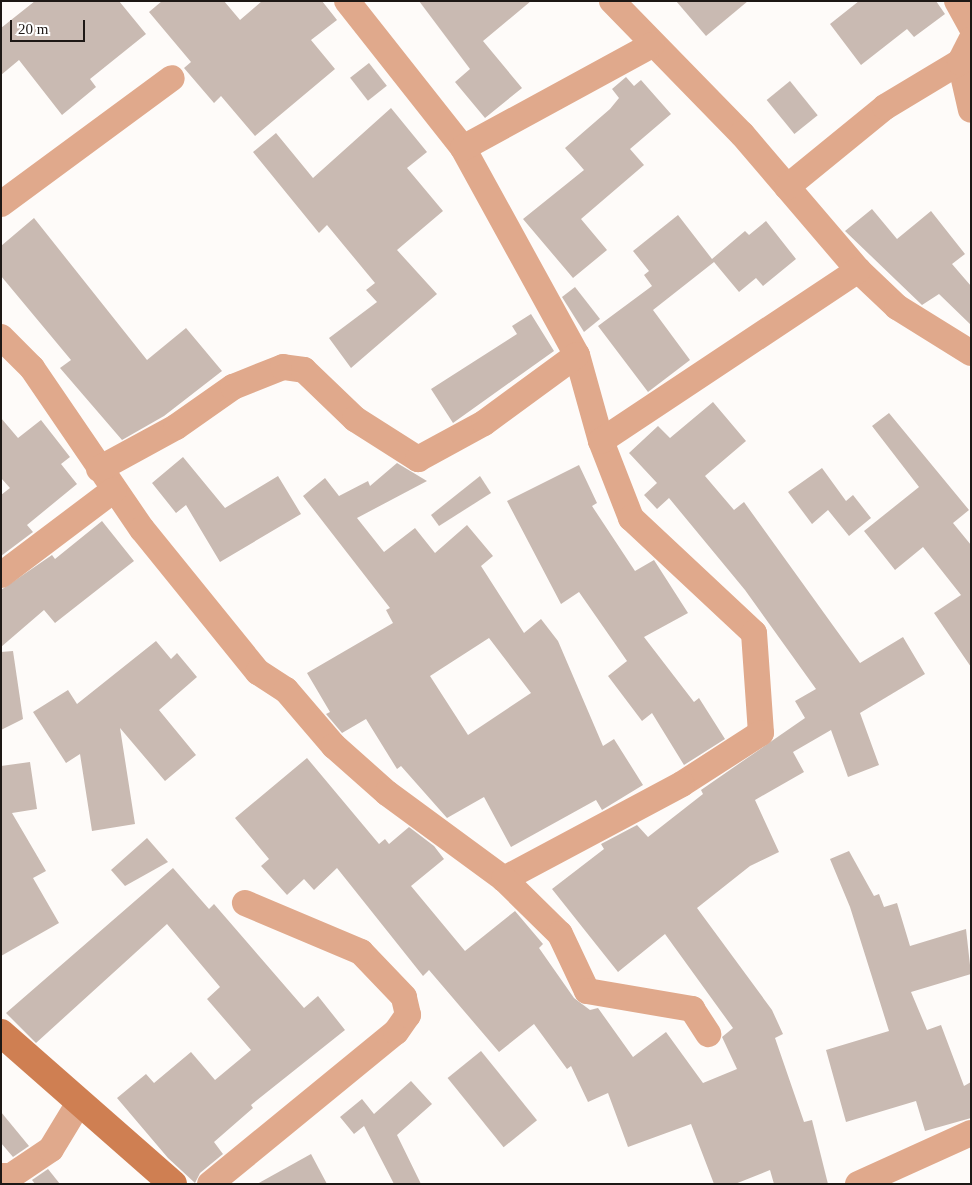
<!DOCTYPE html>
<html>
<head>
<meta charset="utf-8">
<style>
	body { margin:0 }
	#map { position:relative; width:972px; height:1185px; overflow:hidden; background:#fefbf9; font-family:Georgia,serif }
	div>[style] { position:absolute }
	.building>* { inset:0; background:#c9bab2; transform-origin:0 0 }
	.street>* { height:26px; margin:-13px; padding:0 13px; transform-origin:13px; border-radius:13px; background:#e0a98c }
	.secondary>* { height:28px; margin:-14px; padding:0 14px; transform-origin:14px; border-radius:14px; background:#cf7f52 }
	span { translate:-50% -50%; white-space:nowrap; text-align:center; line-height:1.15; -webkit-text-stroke:4px #fff; paint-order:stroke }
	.frame { position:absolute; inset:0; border:2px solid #1d1815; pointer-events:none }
	.scale { position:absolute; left:10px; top:20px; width:75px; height:22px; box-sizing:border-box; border:2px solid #1d1815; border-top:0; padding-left:6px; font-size:15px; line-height:18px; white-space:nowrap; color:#1d1815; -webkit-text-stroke:4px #fff; paint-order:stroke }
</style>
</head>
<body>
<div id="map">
	<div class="building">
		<i style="clip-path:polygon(35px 1px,119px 1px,146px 34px,90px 79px,96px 87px,62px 115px,19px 60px,1px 75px,1px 28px)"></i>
		<i style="clip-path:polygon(162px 1px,224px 1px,240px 20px,262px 1px,322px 1px,337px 20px,311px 40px,335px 69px,255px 136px,221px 96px,214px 103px,184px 68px,191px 62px,149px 12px)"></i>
		<i style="clip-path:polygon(419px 1px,531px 1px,483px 41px,522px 88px,485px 118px,455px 82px,470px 69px)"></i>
		<i style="clip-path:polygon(676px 1px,748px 1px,706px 36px)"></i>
		<i style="clip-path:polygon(859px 1px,936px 1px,945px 14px,914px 37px,907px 29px,861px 65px,830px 24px)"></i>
		<i style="left:369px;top:63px;width:29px;height:24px;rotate:52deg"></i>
		<i style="clip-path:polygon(626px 77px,634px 86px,641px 80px,671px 114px,630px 149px,644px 165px,581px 219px,607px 250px,573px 278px,523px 219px,584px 170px,565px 148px,610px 109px,619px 98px,612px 89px)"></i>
		<i style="left:790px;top:81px;width:44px;height:30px;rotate:51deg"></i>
		<i style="clip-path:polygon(391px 108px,427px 152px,407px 168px,443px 211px,397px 250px,437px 294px,351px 368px,329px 338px,377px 302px,366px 290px,375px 283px,327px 225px,319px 233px,253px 152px,276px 133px,313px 178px)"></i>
		<i style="clip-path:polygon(872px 209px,897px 239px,931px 211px,965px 254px,952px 264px,971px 286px,971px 325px,939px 294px,922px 305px,845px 231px)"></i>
		<i style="clip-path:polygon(678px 215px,712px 259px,745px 231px,749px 235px,766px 221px,796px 259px,763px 286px,756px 278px,739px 292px,714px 262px,653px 310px,690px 360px,648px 392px,598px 326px,652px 286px,644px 275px,649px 271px,633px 251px)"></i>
		<i style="clip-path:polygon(34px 218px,147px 360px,186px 328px,222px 371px,164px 416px,122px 440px,60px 368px,71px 360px,1px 276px,1px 246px)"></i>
		<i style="clip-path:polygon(575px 287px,600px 319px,584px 332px,562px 297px)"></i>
		<i style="clip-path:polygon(531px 314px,554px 351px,453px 423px,431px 389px,517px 334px,512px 326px)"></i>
		<i style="clip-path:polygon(713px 402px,746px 441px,705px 476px,734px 510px,744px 502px,860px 663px,903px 637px,925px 674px,860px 713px,879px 765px,848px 777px,831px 730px,793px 752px,804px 772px,755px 800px,779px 852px,750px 866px,697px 908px,772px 1010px,783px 1034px,775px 1038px,804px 1122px,812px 1120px,828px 1184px,774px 1184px,770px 1170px,735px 1184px,714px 1184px,691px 1124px,628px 1147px,608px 1093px,588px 1102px,571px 1066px,567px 1069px,534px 1024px,499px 1052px,429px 970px,423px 976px,337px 868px,314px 890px,304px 879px,287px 895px,261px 866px,269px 859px,235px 818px,307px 758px,379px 844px,385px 839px,389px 844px,409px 827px,434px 846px,444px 859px,411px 886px,465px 951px,515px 911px,543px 944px,539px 948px,574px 998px,590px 1010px,598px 1008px,633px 1057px,666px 1032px,703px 1083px,737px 1069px,722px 1037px,733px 1028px,665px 934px,618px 972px,552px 889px,604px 849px,601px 844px,637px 825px,648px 837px,703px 794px,701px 790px,805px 718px,795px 701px,816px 689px,745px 590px,669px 498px,657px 509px,644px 495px,657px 483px,629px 453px,658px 426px,670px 438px)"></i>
		<i style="clip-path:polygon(889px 413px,969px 510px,953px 523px,971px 545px,971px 667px,934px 613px,961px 595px,923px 547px,895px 570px,864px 531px,919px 487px,872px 426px)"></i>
		<i style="clip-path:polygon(1px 418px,18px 438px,41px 420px,70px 457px,61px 464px,77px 484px,27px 525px,33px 532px,1px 556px,1px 495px,10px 488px,1px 478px)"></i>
		<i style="clip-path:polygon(183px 457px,225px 508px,278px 476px,301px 514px,220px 562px,186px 505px,176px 513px,152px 483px)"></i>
		<i style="clip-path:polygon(evenodd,397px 463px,427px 481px,357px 518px,384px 552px,415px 528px,435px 553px,467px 525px,493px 556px,481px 566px,524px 633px,541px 619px,558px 641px,603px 746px,614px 739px,643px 785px,602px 810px,596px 800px,511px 847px,484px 797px,447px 818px,401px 766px,397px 769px,366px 719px,342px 733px,326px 714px,330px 712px,307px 673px,393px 623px,386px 610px,390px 608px,303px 496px,325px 478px,339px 496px,368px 481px,370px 486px,397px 463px,489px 638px,531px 693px,468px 735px,430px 676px,489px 638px)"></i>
		<i style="clip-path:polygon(579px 465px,597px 503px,592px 506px,635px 571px,654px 560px,688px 613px,644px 637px,694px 702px,699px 698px,725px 739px,684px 765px,652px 713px,642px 721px,608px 676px,627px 661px,579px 592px,561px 604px,507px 501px)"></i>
		<i style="clip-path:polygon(822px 468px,846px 501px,853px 495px,871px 518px,849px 536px,828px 510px,812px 524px,788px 492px)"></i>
		<i style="clip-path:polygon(480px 476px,491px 493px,439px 526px,431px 515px)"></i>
		<i style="clip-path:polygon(102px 521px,134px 561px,55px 623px,44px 610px,1px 647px,1px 590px,52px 555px,55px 559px)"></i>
		<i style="clip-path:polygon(156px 641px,171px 659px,177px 653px,197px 677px,159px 710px,196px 755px,165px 781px,120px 728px,135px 824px,92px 831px,80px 754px,66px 763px,33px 712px,68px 690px,77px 704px)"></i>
		<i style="clip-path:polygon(13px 651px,23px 719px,1px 730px,1px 652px)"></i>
		<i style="clip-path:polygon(30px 762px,37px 809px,12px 813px,46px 871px,33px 878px,59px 923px,1px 956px,1px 766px)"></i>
		<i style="clip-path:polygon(147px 838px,168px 862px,125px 886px,111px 870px)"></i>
		<i style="clip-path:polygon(849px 851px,874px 896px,879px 894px,884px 907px,897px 903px,910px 946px,966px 929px,971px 974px,911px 992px,927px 1030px,941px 1025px,964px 1086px,971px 1082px,971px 1118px,925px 1131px,916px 1101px,846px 1122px,826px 1050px,889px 1031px,850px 907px,830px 859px)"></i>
		<i style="clip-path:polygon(173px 868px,209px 909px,214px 904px,304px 1008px,318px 996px,345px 1030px,251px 1105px,253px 1108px,214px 1142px,223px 1154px,200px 1173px,195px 1183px,168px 1158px,117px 1098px,146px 1074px,154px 1083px,191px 1052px,215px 1080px,251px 1050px,207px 999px,220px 987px,167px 924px,36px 1043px,6px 1013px)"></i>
		<i style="left:481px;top:1051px;width:89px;height:43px;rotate:51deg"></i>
		<i style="clip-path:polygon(411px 1081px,432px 1104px,397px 1135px,421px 1184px,394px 1184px,364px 1126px,354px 1134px,340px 1117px,362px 1099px,374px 1114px)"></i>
		<i style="clip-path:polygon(1px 1112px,29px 1146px,13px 1157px,1px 1143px)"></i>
		<i style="clip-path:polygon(311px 1154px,327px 1184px,257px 1184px)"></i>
		<i style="clip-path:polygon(48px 1169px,60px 1184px,35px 1184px,32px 1180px)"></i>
	</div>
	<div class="street">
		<i style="left:347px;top:1px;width:187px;rotate:51.7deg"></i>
		<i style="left:463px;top:148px;width:236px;rotate:61.2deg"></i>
		<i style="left:577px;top:355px;width:89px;rotate:74.4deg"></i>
		<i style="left:601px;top:441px;width:83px;rotate:68.7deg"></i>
		<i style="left:631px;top:518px;width:168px;rotate:43.1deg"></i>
		<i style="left:754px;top:633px;width:100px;rotate:86deg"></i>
		<i style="left:761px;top:733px;width:94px;rotate:147.2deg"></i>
		<i style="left:682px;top:784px;width:202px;rotate:151.9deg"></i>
		<i style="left:612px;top:1px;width:186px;rotate:45.7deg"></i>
		<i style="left:742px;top:134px;width:179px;rotate:49.5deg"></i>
		<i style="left:858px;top:270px;width:54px;rotate:43.5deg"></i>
		<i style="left:897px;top:307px;width:87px;rotate:31.9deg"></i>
		<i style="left:957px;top:1px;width:29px;rotate:61deg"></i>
		<i style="left:960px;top:62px;width:49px;rotate:77.1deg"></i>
		<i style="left:463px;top:148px;width:215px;rotate:-28.6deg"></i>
		<i style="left:787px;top:187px;width:127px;rotate:-39.2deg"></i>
		<i style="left:885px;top:107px;width:87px;rotate:-31deg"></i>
		<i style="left:960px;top:62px;width:25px;rotate:-63deg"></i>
		<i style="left:1px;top:204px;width:212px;rotate:-36.4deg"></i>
		<i style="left:1px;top:337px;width:44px;rotate:45deg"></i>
		<i style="left:32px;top:368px;width:195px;rotate:55.7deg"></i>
		<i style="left:142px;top:529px;width:184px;rotate:51deg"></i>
		<i style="left:258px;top:672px;width:33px;rotate:33deg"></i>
		<i style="left:286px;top:690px;width:74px;rotate:49.4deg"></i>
		<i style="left:334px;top:746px;width:71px;rotate:41.6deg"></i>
		<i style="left:387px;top:793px;width:145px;rotate:36.3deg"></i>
		<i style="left:504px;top:879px;width:78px;rotate:44.5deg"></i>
		<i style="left:560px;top:934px;width:63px;rotate:64.7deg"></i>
		<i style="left:587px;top:991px;width:107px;rotate:9.7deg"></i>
		<i style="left:692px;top:1009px;width:30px;rotate:57deg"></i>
		<i style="left:601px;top:441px;width:309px;rotate:-33.6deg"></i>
		<i style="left:99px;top:469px;width:88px;rotate:-28.6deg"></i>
		<i style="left:176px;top:427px;width:70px;rotate:-35.1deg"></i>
		<i style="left:233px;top:387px;width:54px;rotate:-21.8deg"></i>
		<i style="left:283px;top:367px;width:21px;rotate:8deg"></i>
		<i style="left:304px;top:370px;width:71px;rotate:43.9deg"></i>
		<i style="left:355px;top:419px;width:75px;rotate:32.4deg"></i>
		<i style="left:418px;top:459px;width:75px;rotate:-28.6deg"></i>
		<i style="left:484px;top:423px;width:115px;rotate:-36.2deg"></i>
		<i style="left:1px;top:575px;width:141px;rotate:-37deg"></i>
		<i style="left:1px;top:1176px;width:10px"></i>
		<i style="left:11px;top:1176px;width:48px;rotate:-34deg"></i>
		<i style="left:51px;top:1149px;width:54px;rotate:-58.7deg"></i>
		<i style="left:210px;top:1184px;width:240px;rotate:-39.3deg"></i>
		<i style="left:396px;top:1032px;width:21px;rotate:-55deg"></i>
		<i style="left:408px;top:1015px;width:18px;rotate:-103deg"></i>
		<i style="left:404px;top:997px;width:62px;rotate:-133.7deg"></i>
		<i style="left:361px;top:952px;width:126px;rotate:-157.1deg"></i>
		<i style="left:858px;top:1184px;width:124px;rotate:-24.3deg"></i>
	</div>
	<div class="secondary">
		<i style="left:1px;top:1033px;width:229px;rotate:41.3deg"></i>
	</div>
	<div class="frame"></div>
	<div class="scale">20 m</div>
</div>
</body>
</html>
